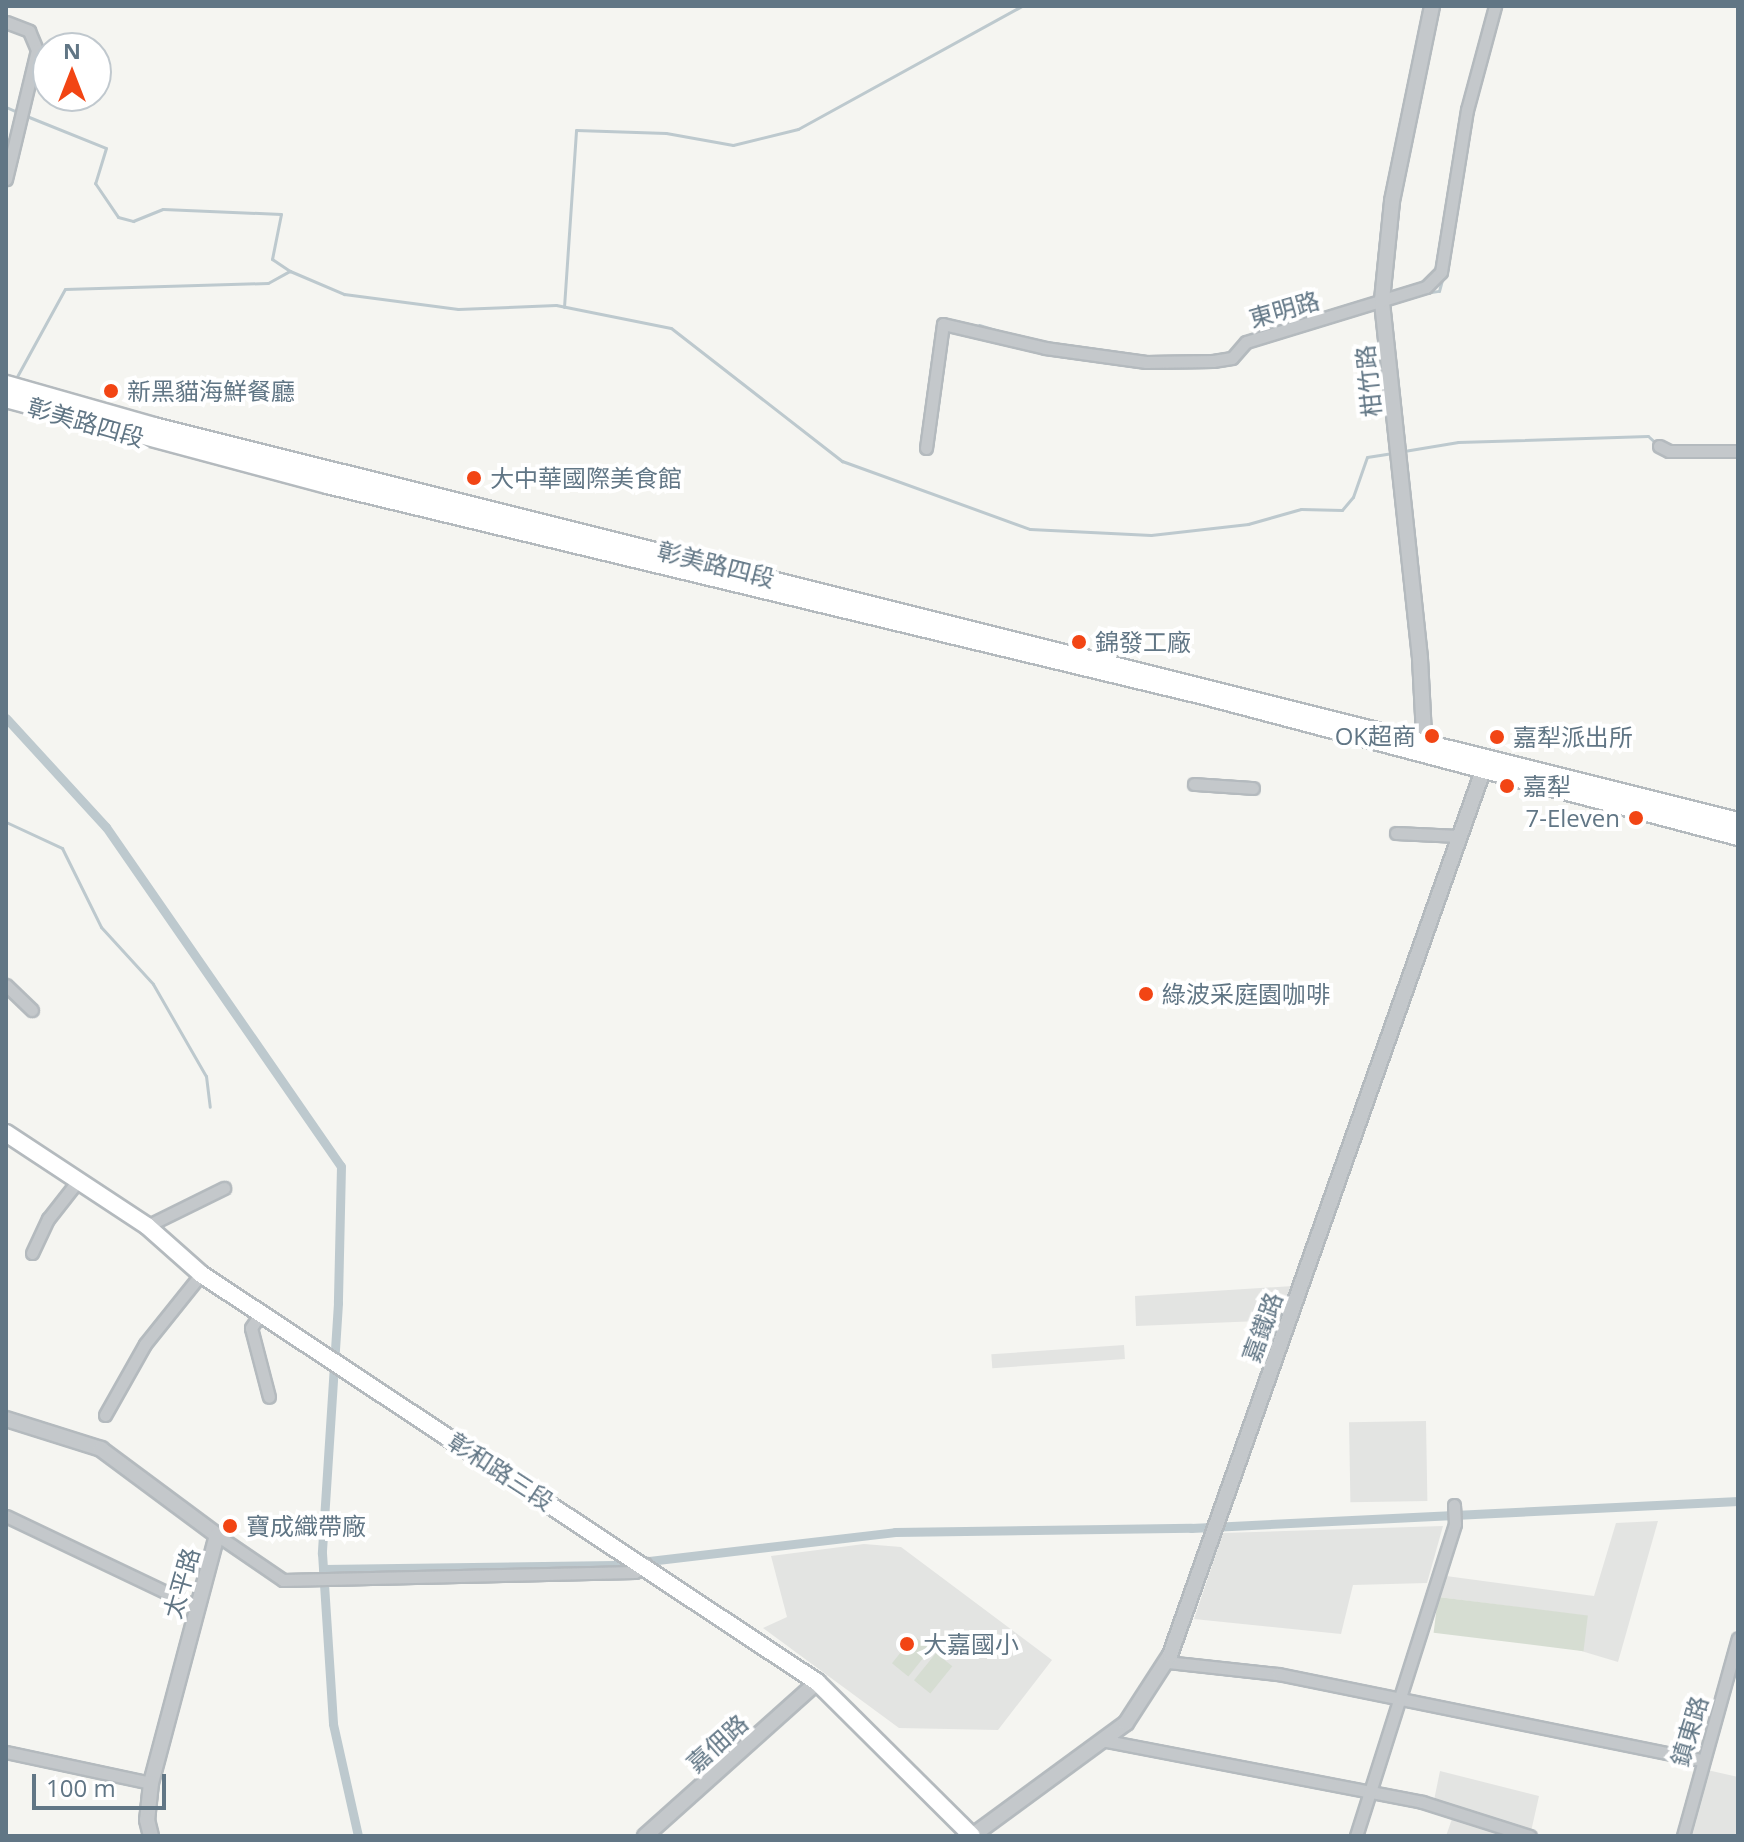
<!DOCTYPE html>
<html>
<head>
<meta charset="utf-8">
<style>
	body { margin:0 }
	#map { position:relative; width:1744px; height:1842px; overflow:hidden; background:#f5f5f1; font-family:"Open Sans","Noto Sans TC",sans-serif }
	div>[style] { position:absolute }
	.built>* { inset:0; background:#e3e4e2; transform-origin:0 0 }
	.green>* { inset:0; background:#d6ddd2; transform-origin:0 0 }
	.stream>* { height:3px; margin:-1.5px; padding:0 1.5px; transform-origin:1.5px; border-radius:1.5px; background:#bdc9ce }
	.canal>* { height:9px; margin:-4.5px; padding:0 4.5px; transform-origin:4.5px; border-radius:4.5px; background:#bdc9ce }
	.roads { filter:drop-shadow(2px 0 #b4babe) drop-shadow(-2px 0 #b4babe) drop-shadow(0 2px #b4babe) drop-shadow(0 -2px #b4babe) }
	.minor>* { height:11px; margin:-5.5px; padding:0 5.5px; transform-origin:5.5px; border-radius:5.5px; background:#c4c8cb }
	.tertiary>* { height:14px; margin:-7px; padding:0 7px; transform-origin:7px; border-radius:7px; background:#c4c8cb }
	.secondary>* { height:16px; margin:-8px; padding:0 8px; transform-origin:8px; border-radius:8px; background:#fff }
	.dots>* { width:22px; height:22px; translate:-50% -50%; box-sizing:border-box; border:4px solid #fff; border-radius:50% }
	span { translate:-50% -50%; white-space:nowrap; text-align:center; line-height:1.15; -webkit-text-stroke:8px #fff; paint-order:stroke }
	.street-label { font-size:24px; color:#617685 }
	.poi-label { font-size:24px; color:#617685 }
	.left { translate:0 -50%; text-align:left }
	.right { translate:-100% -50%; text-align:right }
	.frame { position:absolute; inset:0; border:8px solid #617685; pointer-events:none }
	.north { position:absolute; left:32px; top:32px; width:80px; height:80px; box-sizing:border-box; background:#fff; border:2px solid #c0c8ce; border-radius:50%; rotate:0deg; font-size:22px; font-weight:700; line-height:32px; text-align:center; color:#617685 }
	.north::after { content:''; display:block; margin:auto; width:28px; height:36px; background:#f24514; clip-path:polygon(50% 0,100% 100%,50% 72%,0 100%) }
	.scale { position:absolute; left:32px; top:1774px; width:134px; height:36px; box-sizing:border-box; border:4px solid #617685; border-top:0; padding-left:10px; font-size:24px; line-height:28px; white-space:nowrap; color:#617685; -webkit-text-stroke:6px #fff; paint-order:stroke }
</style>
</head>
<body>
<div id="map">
	<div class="built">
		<i style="clip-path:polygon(1293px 1286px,1282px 1320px,1136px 1326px,1135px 1296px)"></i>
		<i style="left:1124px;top:1345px;width:14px;height:133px;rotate:86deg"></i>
		<i style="left:1426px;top:1421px;width:80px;height:77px;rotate:89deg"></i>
		<i style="clip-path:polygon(1658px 1521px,1618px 1662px,1578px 1650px,1587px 1616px,1438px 1597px,1446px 1576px,1594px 1596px,1616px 1523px)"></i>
		<i style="clip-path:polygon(1443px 1526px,1427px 1583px,1353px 1585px,1341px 1634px,1194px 1619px,1223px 1533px)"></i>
		<i style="clip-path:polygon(864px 1544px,901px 1547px,1052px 1660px,998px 1730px,899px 1728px,763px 1628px,787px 1617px,771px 1556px)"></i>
		<i style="clip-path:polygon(1703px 1769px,1738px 1777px,1738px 1836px,1687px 1836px)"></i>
		<i style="clip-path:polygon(1440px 1771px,1539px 1796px,1530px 1836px,1446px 1836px,1453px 1816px,1432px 1810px)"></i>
	</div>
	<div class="green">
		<i style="left:1438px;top:1597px;width:151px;height:36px;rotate:7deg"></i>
		<i style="left:914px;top:1636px;width:21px;height:35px;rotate:39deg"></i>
		<i style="left:936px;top:1653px;width:21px;height:35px;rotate:39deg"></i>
	</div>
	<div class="stream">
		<i style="left:6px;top:107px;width:12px;rotate:24deg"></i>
		<i style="left:24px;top:115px;width:88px;rotate:21.9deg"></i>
		<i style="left:106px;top:148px;width:37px;rotate:107deg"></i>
		<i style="left:95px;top:183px;width:41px;rotate:55.9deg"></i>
		<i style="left:118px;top:217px;width:16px;rotate:15deg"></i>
		<i style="left:133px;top:221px;width:32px;rotate:-22deg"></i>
		<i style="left:163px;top:209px;width:118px;rotate:2.4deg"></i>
		<i style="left:281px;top:214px;width:46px;rotate:101.3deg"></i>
		<i style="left:272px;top:259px;width:22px;rotate:34deg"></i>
		<i style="left:1419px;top:294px;width:20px;rotate:-9deg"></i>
		<i style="left:1439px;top:291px;width:16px;rotate:-75deg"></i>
		<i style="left:564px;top:307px;width:177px;rotate:-86.1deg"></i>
		<i style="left:576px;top:130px;width:90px;rotate:1.9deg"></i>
		<i style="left:666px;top:133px;width:68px;rotate:10.2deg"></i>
		<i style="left:733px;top:145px;width:67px;rotate:-13.8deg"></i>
		<i style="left:798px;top:129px;width:256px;rotate:-28.8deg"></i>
		<i style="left:979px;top:325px;width:34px;rotate:17deg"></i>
		<i style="left:14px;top:382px;width:106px;rotate:-61.3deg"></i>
		<i style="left:65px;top:289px;width:203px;rotate:-1.7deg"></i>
		<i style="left:268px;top:283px;width:25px;rotate:-29deg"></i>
		<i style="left:290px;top:271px;width:59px;rotate:23.1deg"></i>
		<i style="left:344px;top:294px;width:115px;rotate:7.5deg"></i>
		<i style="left:458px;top:309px;width:98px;rotate:-2.3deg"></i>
		<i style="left:556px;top:305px;width:117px;rotate:11.3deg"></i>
		<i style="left:671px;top:328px;width:217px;rotate:37.9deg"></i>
		<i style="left:842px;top:461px;width:200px;rotate:19.9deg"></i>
		<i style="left:1030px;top:529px;width:121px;rotate:2.8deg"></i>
		<i style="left:1151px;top:535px;width:98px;rotate:-6.5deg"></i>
		<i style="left:1248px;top:524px;width:55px;rotate:-15.8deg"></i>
		<i style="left:1301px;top:509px;width:41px;rotate:1.4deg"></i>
		<i style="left:1342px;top:510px;width:17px;rotate:-50deg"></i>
		<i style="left:1353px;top:497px;width:42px;rotate:-70.7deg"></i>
		<i style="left:1367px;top:457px;width:26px;rotate:-9deg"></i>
		<i style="left:1404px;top:451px;width:55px;rotate:-9.5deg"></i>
		<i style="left:1458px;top:442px;width:190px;rotate:-1.8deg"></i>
		<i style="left:1648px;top:436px;width:12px;rotate:42deg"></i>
		<i style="left:6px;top:822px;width:62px;rotate:24.9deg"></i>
		<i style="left:62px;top:848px;width:88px;rotate:63.7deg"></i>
		<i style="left:101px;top:927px;width:77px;rotate:47.6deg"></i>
		<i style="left:153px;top:984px;width:106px;rotate:60.1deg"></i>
		<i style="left:206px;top:1076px;width:31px;rotate:83deg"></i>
	</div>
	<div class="canal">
		<i style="left:6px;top:718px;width:148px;rotate:47.5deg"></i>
		<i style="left:106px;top:827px;width:412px;rotate:55.3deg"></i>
		<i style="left:341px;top:1166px;width:137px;rotate:91.3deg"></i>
		<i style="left:338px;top:1303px;width:251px;rotate:93.7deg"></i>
		<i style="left:322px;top:1553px;width:171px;rotate:86.3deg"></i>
		<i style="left:333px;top:1724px;width:115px;rotate:77.4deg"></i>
		<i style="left:323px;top:1569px;width:292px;rotate:-0.8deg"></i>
		<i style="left:615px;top:1565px;width:282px;rotate:-6.7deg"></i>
		<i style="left:895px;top:1532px;width:296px;rotate:-0.8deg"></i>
		<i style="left:1191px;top:1528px;width:548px;rotate:-2.83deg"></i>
	</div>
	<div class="roads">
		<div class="minor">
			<i style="left:6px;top:22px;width:25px;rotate:21deg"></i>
			<i style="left:29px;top:31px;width:21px;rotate:67deg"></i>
			<i style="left:37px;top:50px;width:133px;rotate:103.5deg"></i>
			<i style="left:1659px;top:446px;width:11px;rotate:27deg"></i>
			<i style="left:1669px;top:451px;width:69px"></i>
			<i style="left:926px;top:448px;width:125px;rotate:-82.2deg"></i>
			<i style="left:943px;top:324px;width:105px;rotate:13.2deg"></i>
			<i style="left:1045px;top:348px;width:102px;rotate:7.9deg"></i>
			<i style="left:1146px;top:362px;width:67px;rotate:-0.9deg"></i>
			<i style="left:1213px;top:361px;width:19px;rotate:-9deg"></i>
			<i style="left:1232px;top:358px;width:21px;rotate:-49deg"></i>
			<i style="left:1246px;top:342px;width:188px;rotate:-17deg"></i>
			<i style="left:1426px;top:287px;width:21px;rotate:-45deg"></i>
			<i style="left:1441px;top:272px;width:164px;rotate:-80.9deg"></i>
			<i style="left:1467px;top:110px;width:108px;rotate:-74.9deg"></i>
			<i style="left:1194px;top:784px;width:59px;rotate:3.9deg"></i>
			<i style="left:1396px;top:833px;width:62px;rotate:2.8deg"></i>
			<i style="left:6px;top:985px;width:36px;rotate:44deg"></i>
			<i style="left:147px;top:1226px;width:86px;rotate:-26.3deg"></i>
			<i style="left:32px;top:1253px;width:38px;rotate:-65deg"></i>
			<i style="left:48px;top:1219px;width:47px;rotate:-51.9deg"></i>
			<i style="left:261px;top:1313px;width:18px;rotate:124deg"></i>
			<i style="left:251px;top:1328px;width:71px;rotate:75.4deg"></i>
			<i style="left:105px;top:1415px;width:81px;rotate:-60.6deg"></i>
			<i style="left:145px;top:1344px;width:90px;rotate:-51.3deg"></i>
			<i style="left:6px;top:1516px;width:212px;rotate:25.5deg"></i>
			<i style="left:217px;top:1535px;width:80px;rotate:34.3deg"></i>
			<i style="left:283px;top:1580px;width:352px;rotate:-1.3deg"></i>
			<i style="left:635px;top:1572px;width:13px;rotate:-39deg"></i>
			<i style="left:1167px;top:1662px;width:112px;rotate:6.2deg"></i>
			<i style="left:1278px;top:1674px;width:433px;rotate:11.5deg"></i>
			<i style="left:1106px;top:1741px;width:322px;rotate:10.9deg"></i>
			<i style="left:1422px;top:1802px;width:113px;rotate:17.5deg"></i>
			<i style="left:6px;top:1752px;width:148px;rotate:12.1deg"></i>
			<i style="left:1356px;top:1836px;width:327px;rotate:-72.4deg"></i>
			<i style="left:1455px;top:1524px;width:19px;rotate:-93deg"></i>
			<i style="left:1683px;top:1836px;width:205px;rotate:-74.5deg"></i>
		</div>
		<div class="tertiary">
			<i style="left:1425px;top:754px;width:96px;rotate:-93deg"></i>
			<i style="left:1420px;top:658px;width:360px;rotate:-96.1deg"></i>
			<i style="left:1382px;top:300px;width:100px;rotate:-84.2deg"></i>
			<i style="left:1392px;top:201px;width:199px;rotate:-78.4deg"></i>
			<i style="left:6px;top:1419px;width:100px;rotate:17.5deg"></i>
			<i style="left:101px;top:1449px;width:144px;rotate:36.6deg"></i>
			<i style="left:217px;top:1535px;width:257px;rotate:104.9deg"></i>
			<i style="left:151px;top:1783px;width:37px;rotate:96deg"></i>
			<i style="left:147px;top:1820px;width:16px;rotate:76deg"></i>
			<i style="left:645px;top:1836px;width:231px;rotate:-41.8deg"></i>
			<i style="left:972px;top:1836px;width:191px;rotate:-36.3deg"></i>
			<i style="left:1126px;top:1723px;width:81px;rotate:-57.1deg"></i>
			<i style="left:1170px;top:1655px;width:947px;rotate:-70.51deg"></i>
		</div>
		<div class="secondary">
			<i style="left:6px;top:384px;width:154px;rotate:15.8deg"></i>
			<i style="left:154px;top:426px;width:1633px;rotate:14deg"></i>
			<i style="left:6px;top:399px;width:332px;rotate:15deg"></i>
			<i style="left:327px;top:485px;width:902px;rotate:13.53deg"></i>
			<i style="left:1204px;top:696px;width:552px;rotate:14.79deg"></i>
			<i style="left:6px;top:1133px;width:169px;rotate:33.4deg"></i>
			<i style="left:147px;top:1226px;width:72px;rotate:41.6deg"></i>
			<i style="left:201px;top:1274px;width:739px;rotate:33.52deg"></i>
			<i style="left:817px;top:1682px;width:218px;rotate:44.8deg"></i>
		</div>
	</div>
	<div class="dots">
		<i style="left:111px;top:391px;background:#f24514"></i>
		<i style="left:474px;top:478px;background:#f24514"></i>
		<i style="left:1079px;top:642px;background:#f24514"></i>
		<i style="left:1432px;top:736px;background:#f24514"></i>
		<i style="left:1497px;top:737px;background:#f24514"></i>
		<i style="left:1507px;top:786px;background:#f24514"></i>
		<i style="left:1636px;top:818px;background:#f24514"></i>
		<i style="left:1146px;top:994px;background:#f24514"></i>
		<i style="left:230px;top:1526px;background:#f24514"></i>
		<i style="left:907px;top:1644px;background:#f24514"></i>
	</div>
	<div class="street-label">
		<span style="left:1284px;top:309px;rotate:-16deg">東明路</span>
		<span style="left:1368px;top:381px;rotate:-96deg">柑竹路</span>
		<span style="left:86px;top:422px;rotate:16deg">彰美路四段</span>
		<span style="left:716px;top:564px;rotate:14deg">彰美路四段</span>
		<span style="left:1262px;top:1327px;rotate:-70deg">嘉鐵路</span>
		<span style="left:501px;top:1471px;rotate:33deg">彰和路三段</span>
		<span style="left:181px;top:1583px;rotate:-74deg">太平路</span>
		<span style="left:1689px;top:1731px;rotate:-73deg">鎮東路</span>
		<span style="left:717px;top:1743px;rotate:-42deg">嘉佃路</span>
	</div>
	<div class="poi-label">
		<span class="left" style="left:127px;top:391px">新黑貓海鮮餐廳</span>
		<span class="left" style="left:490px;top:478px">大中華國際美食館</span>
		<span class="left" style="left:1095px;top:642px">錦發工廠</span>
		<span class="right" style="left:1416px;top:736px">OK超商</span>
		<span class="left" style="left:1513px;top:737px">嘉犁派出所</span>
		<span class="left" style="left:1523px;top:786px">嘉犁</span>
		<span class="right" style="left:1620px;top:818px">7-Eleven</span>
		<span class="left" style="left:1162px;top:994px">綠波采庭園咖啡</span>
		<span class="left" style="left:246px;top:1526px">寶成織帶廠</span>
		<span class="left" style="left:923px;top:1644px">大嘉國小</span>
	</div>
	<div class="frame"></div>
	<div class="north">N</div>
	<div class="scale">100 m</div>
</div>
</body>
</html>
